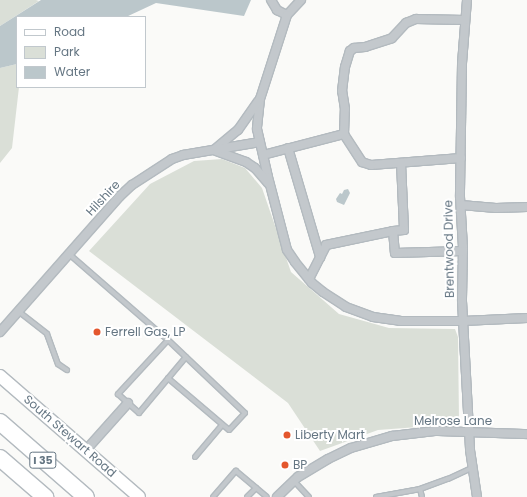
<!DOCTYPE html>
<html>
<head>
<meta charset="utf-8">
<style>
	body { margin:0 }
	#map { position:relative; width:527px; height:497px; overflow:hidden; background:#fafaf8; font-family:Poppins,sans-serif }
	div>[style] { position:absolute }
	.green>* { inset:0; background:#dadfd7 }
	.water>* { inset:0; background:#bbc7cb }
	.roads { filter:drop-shadow(1px 0 #b3babf) drop-shadow(-1px 0 #b3babf) drop-shadow(0 1px #b3babf) drop-shadow(0 -1px #b3babf) }
	.lane>* { height:4px; margin:-2px; padding:0 2px; transform-origin:2px; border-radius:2px; background:#c3c8cc }
	.street>* { height:8px; margin:-4px; padding:0 4px; transform-origin:4px; border-radius:4px; background:#c3c8cc }
	.secondary>* { height:12px; margin:-6px; padding:0 6px; transform-origin:6px; border-radius:6px; background:#fff }
	.highway>* { height:16px; margin:-8px; padding:0 8px; transform-origin:8px; border-radius:8px; background:#fff }
	.dots>* { width:11px; height:11px; translate:-50% -50%; box-sizing:border-box; border:2px solid #fff; border-radius:50% }
	span { translate:-50% -50%; white-space:nowrap; text-align:center; line-height:1.15; -webkit-text-stroke:4px #fff; paint-order:stroke }
	.shield-label span { padding:1px 3px; background:#fff; border:1px solid; border-radius:3px; -webkit-text-stroke-width:0 }
	.shield-label { font-size:11px; color:#657683; font-weight:700 }
	.street-label { font-size:12px; color:#657683 }
	.poi-label { font-size:12px; color:#657683 }
	.left { translate:0 -50%; text-align:left }
	.legend { position:absolute; left:16px; top:16px; width:130px; height:72px; box-sizing:border-box; background:#fff; border:1px solid #c1c8cd; margin:0; padding:5px 7px; list-style:none; font-size:12px; color:#657683 }
	.legend li { display:flex; align-items:center; gap:8px; height:20px }
	.legend b { width:20px; border:1px solid #c1c8cd }
</style>
</head>
<body>
<div id="map">
	<div class="green">
		<i style="clip-path:polygon(0 0,36px 0,39px 1px,0 26px)"></i>
		<i style="clip-path:polygon(17px 64px,17px 87px,19px 87px,12px 148px,0 163px,0 68px)"></i>
		<i style="clip-path:polygon(222px 159px,245px 168px,262px 188px,291px 272px,339px 314px,389px 328px,455px 329px,458px 337px,459px 420px,445px 425px,378px 430px,320px 451px,288px 403px,89px 251px,150px 184px,194px 161px)"></i>
	</div>
	<div class="water">
		<i style="clip-path:polygon(41px 0,251px 0,244px 16px,156px 3px,126px 17px,17px 17px,17px 64px,0 68px,0 26px)"></i>
		<i style="clip-path:polygon(348px 189px,350px 193px,344px 205px,337px 202px,336px 199px,340px 193px,342px 194px,344px 190px)"></i>
	</div>
	<div class="roads">
		<div class="lane">
			<i style="left:69px;top:254px;width:131px;rotate:41deg"></i>
			<i style="left:168px;top:340px;width:74px;rotate:132.8deg"></i>
			<i style="left:118px;top:394px;width:13px;rotate:42deg"></i>
			<i style="left:128px;top:403px;width:15px;rotate:42deg"></i>
			<i style="left:139px;top:413px;width:73px;rotate:-50deg"></i>
			<i style="left:18px;top:311px;width:37px;rotate:38deg"></i>
			<i style="left:47px;top:334px;width:32px;rotate:70deg"></i>
			<i style="left:58px;top:364px;width:11px;rotate:34deg"></i>
			<i style="left:168px;top:340px;width:106px;rotate:43.5deg"></i>
			<i style="left:245px;top:413px;width:23px;rotate:133deg"></i>
			<i style="left:229px;top:430px;width:80px;rotate:-139.6deg"></i>
			<i style="left:195px;top:457px;width:42px;rotate:-49.8deg"></i>
			<i style="left:294px;top:481px;width:22px;rotate:47deg"></i>
			<i style="left:420px;top:489px;width:30px;rotate:-20deg"></i>
			<i style="left:448px;top:479px;width:26px;rotate:-25deg"></i>
			<i style="left:213px;top:497px;width:35px;rotate:-49deg"></i>
			<i style="left:236px;top:471px;width:40px;rotate:40deg"></i>
			<i style="left:247px;top:497px;width:13px;rotate:-45deg"></i>
			<i style="left:376px;top:497px;width:45px;rotate:-10.3deg"></i>
			<i style="left:420px;top:489px;width:8px;rotate:76deg"></i>
		</div>
		<div class="street">
			<i style="left:271px;top:0;width:12px;rotate:59deg"></i>
			<i style="left:277px;top:10px;width:11px;rotate:27deg"></i>
			<i style="left:301px;top:0;width:21px;rotate:133deg"></i>
			<i style="left:287px;top:15px;width:88px;rotate:107.8deg"></i>
			<i style="left:260px;top:99px;width:30px;rotate:96deg"></i>
			<i style="left:257px;top:129px;width:49px;rotate:77.1deg"></i>
			<i style="left:268px;top:177px;width:75px;rotate:75.4deg"></i>
			<i style="left:287px;top:250px;width:14px;rotate:56deg"></i>
			<i style="left:295px;top:262px;width:27px;rotate:51deg"></i>
			<i style="left:312px;top:283px;width:14px;rotate:39deg"></i>
			<i style="left:323px;top:292px;width:27px;rotate:33deg"></i>
			<i style="left:346px;top:307px;width:29px;rotate:20deg"></i>
			<i style="left:373px;top:317px;width:27px;rotate:8deg"></i>
			<i style="left:400px;top:321px;width:63px"></i>
			<i style="left:463px;top:321px;width:64px;rotate:-2.7deg"></i>
			<i style="left:467px;top:0;width:64px;rotate:94.5deg"></i>
			<i style="left:462px;top:64px;width:133px;rotate:90.9deg"></i>
			<i style="left:460px;top:197px;width:50px;rotate:86.6deg"></i>
			<i style="left:463px;top:247px;width:54px;rotate:91.1deg"></i>
			<i style="left:462px;top:301px;width:149px;rotate:86.9deg"></i>
			<i style="left:470px;top:450px;width:48px;rotate:81.5deg"></i>
			<i style="left:288px;top:148px;width:114px;rotate:73.6deg"></i>
			<i style="left:215px;top:149px;width:30px;rotate:-40deg"></i>
			<i style="left:238px;top:130px;width:35px;rotate:-55deg"></i>
			<i style="left:216px;top:151px;width:32px;rotate:20deg"></i>
			<i style="left:246px;top:162px;width:11px;rotate:34deg"></i>
			<i style="left:255px;top:168px;width:20px;rotate:49deg"></i>
			<i style="left:263px;top:155px;width:84px;rotate:-14.5deg"></i>
			<i style="left:461px;top:158px;width:90px;rotate:175.6deg"></i>
			<i style="left:371px;top:165px;width:9px;rotate:-162deg"></i>
			<i style="left:362px;top:162px;width:33px;rotate:-123deg"></i>
			<i style="left:344px;top:134px;width:25px;rotate:-88deg"></i>
			<i style="left:345px;top:109px;width:18px;rotate:-99deg"></i>
			<i style="left:342px;top:91px;width:24px;rotate:-83deg"></i>
			<i style="left:345px;top:67px;width:17px;rotate:-73deg"></i>
			<i style="left:350px;top:51px;width:5px;rotate:-37deg"></i>
			<i style="left:354px;top:48px;width:11px;rotate:-5deg"></i>
			<i style="left:365px;top:47px;width:28px;rotate:-18deg"></i>
			<i style="left:392px;top:38px;width:21px;rotate:-47deg"></i>
			<i style="left:406px;top:23px;width:11px;rotate:-22deg"></i>
			<i style="left:416px;top:19px;width:49px;rotate:1.2deg"></i>
			<i style="left:401px;top:163px;width:67px;rotate:87.4deg"></i>
			<i style="left:404px;top:230px;width:11px;rotate:175deg"></i>
			<i style="left:393px;top:231px;width:22px;rotate:85deg"></i>
			<i style="left:395px;top:253px;width:68px;rotate:-1.7deg"></i>
			<i style="left:461px;top:205px;width:35px;rotate:5deg"></i>
			<i style="left:496px;top:208px;width:31px;rotate:-2deg"></i>
			<i style="left:309px;top:279px;width:38px;rotate:-63deg"></i>
			<i style="left:326px;top:245px;width:68px;rotate:-11.8deg"></i>
			<i style="left:0;top:332px;width:181px;rotate:-48.6deg"></i>
			<i style="left:120px;top:196px;width:16px;rotate:-43deg"></i>
			<i style="left:132px;top:185px;width:48px;rotate:-33deg"></i>
			<i style="left:172px;top:159px;width:12px;rotate:-20deg"></i>
			<i style="left:183px;top:155px;width:78px;rotate:-9.6deg"></i>
			<i style="left:86px;top:450px;width:63px;rotate:-48.2deg"></i>
			<i style="left:277px;top:497px;width:29px;rotate:-44deg"></i>
			<i style="left:298px;top:477px;width:35px;rotate:-31deg"></i>
			<i style="left:328px;top:459px;width:25px;rotate:-26deg"></i>
			<i style="left:351px;top:448px;width:43px;rotate:-16.3deg"></i>
			<i style="left:392px;top:436px;width:43px;rotate:-6.6deg"></i>
			<i style="left:435px;top:431px;width:92px;rotate:1.9deg"></i>
		</div>
		<div class="secondary">
			<i style="left:0;top:376px;width:184px;rotate:41deg"></i>
		</div>
		<div class="highway">
			<i style="left:0;top:422px;width:114px;rotate:41.1deg"></i>
			<i style="left:0;top:458px;width:60px;rotate:40.9deg"></i>
		</div>
	</div>
	<div class="dots">
		<i style="left:97px;top:332px;background:#e4572e"></i>
		<i style="left:287px;top:435px;background:#e4572e"></i>
		<i style="left:285px;top:465px;background:#e4572e"></i>
	</div>
	<div class="shield-label">
		<span style="left:43px;top:460px">I 35</span>
	</div>
	<div class="street-label">
		<span style="left:103px;top:198px;rotate:-47deg">Hilshire</span>
		<span style="left:449px;top:249px;rotate:-91deg">Brentwood Drive</span>
		<span style="left:453px;top:421px">Melrose Lane</span>
		<span style="left:70px;top:436px;rotate:41deg">South Stewart Road</span>
	</div>
	<div class="poi-label">
		<span class="left" style="left:105px;top:332px">Ferrell Gas, LP</span>
		<span class="left" style="left:295px;top:435px">Liberty Mart</span>
		<span class="left" style="left:293px;top:465px">BP</span>
	</div>
	<ul class="legend">
	<li><b style="height:5px;background:#fff"></b>Road</li>
	<li><b style="height:11px;background:#dadfd7"></b>Park</li>
	<li><b style="height:11px;background:#bbc7cb"></b>Water</li>
	</ul>
</div>
</body>
</html>
